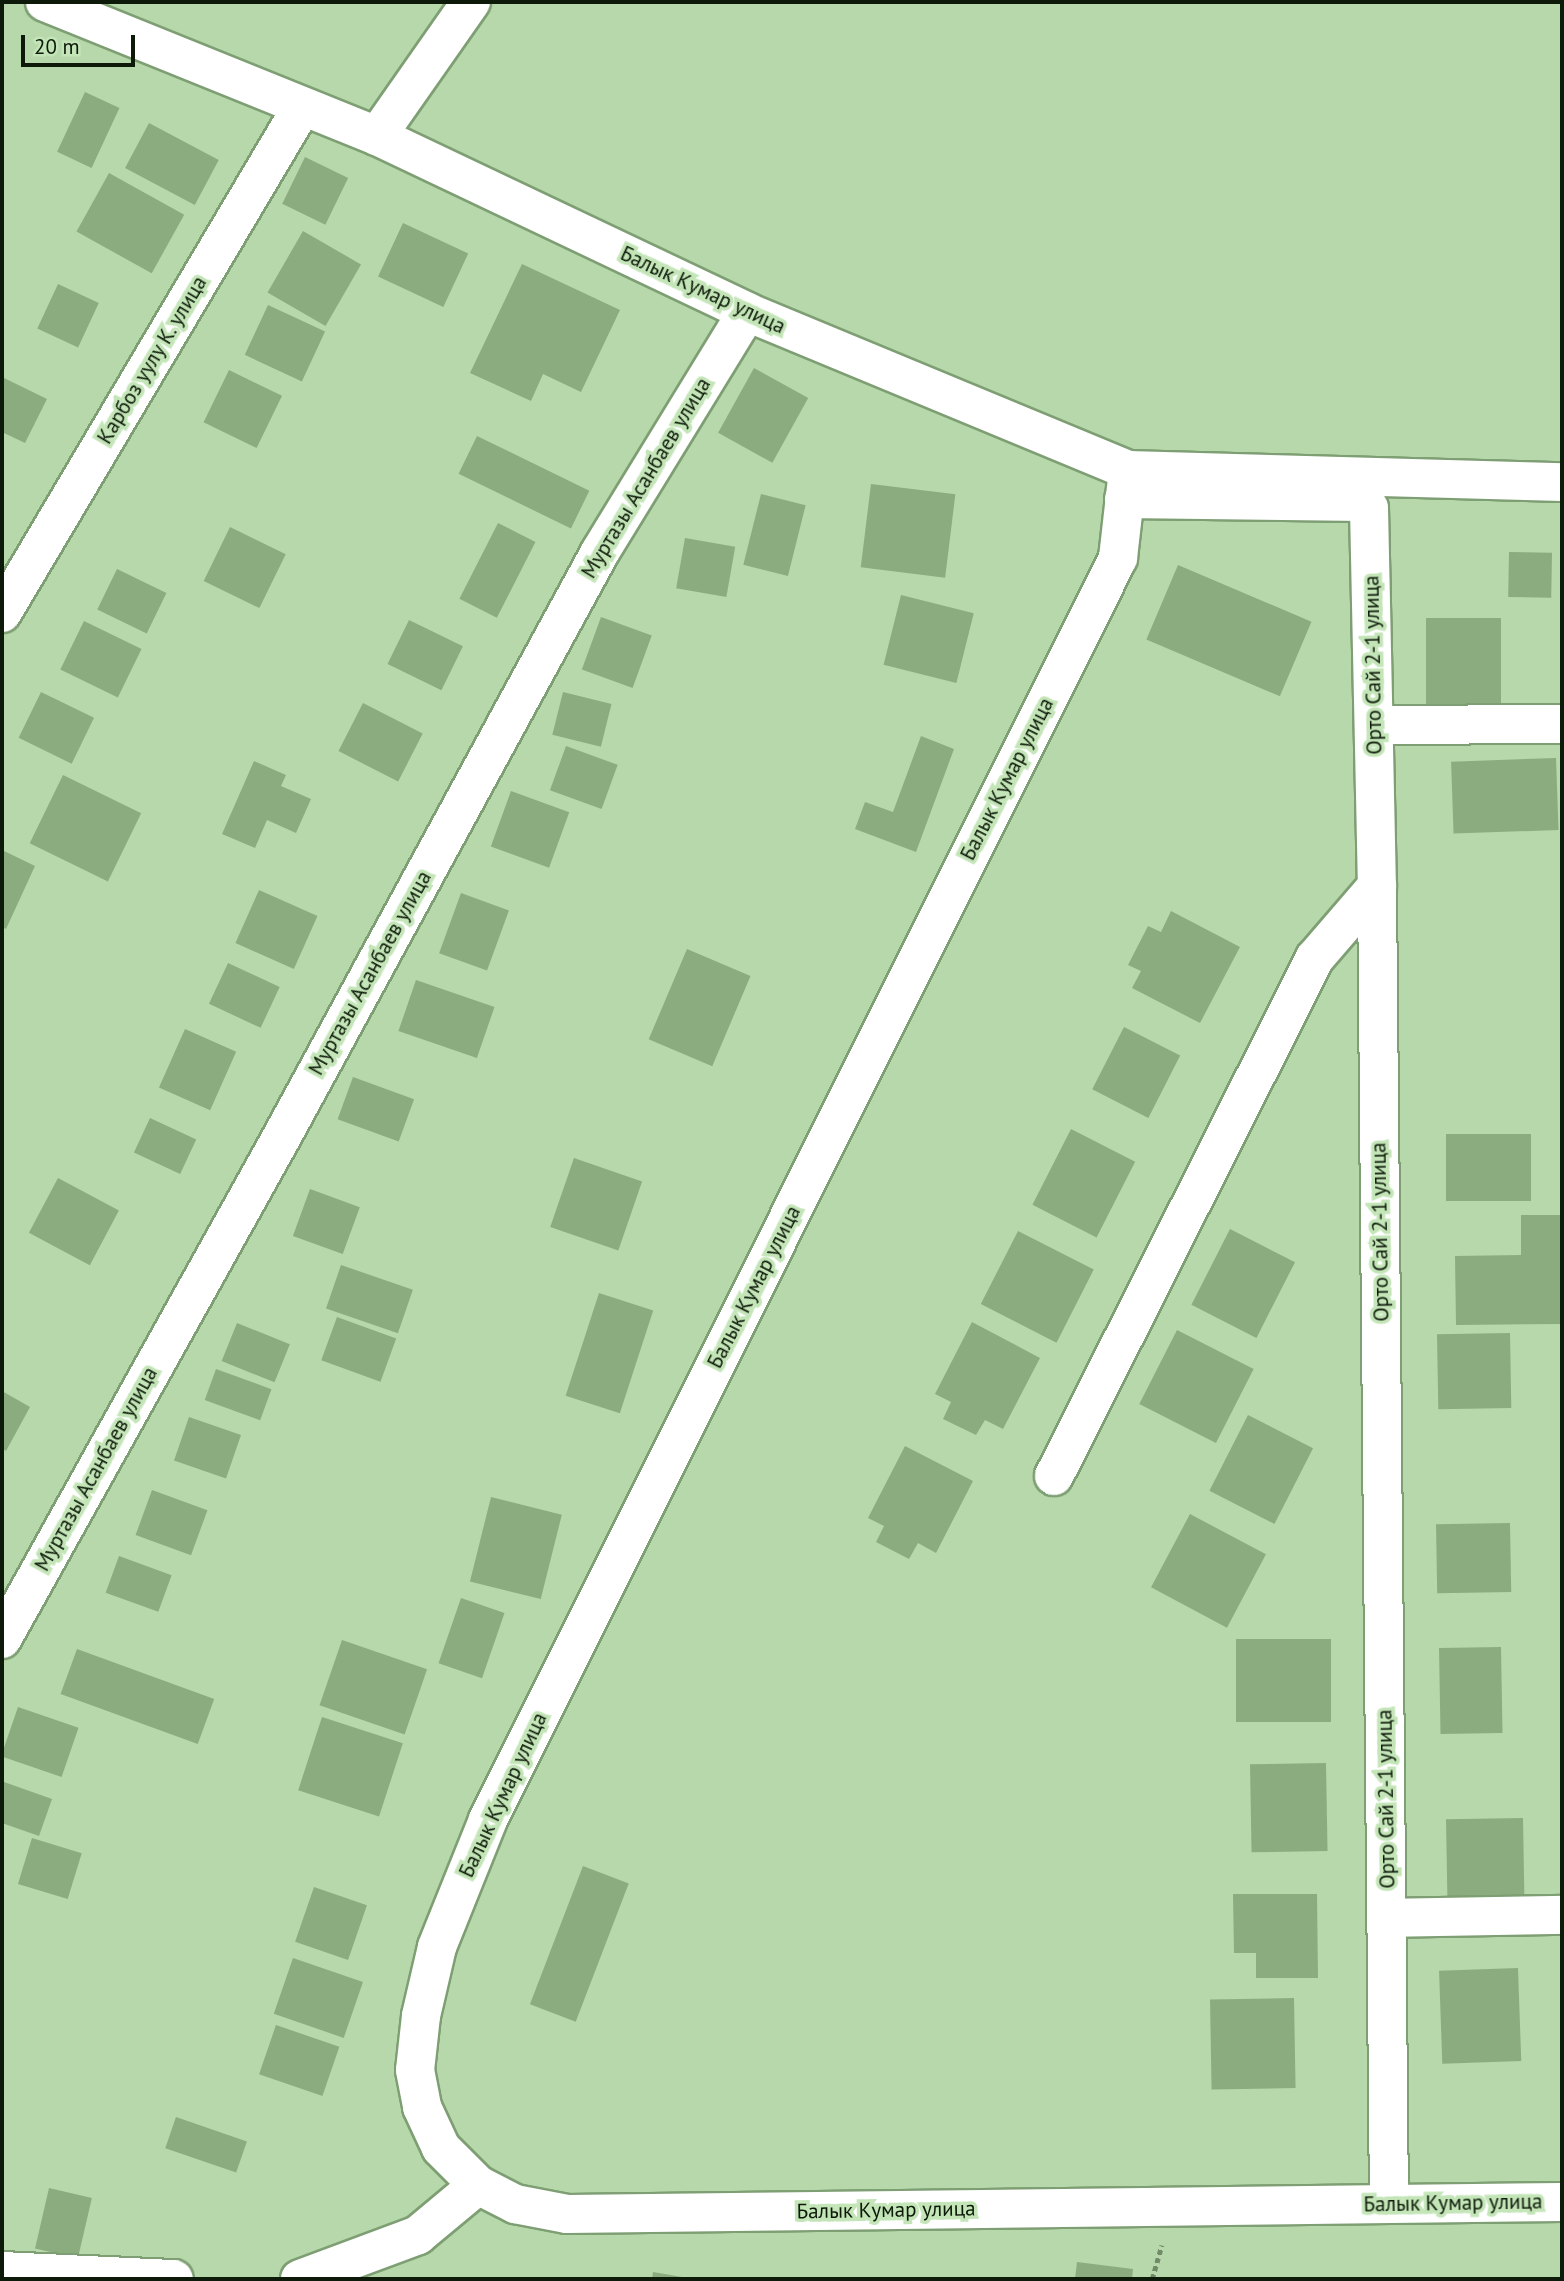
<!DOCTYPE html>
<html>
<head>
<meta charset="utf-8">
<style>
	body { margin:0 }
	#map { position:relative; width:1564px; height:2281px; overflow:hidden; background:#b6d8aa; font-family:"PT Sans",sans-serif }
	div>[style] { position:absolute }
	.building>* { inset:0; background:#8bac7f; transform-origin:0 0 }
	.path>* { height:4.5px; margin-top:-2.25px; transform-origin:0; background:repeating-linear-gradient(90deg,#718a68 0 5px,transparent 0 8.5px) }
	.roads { filter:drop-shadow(2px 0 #7e9e73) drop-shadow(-2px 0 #7e9e73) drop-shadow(0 2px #7e9e73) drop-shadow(0 -2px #7e9e73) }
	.minor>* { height:38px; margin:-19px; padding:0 19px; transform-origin:19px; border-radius:19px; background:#fff }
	span { translate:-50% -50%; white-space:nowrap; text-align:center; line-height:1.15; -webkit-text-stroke:7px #c3e5b7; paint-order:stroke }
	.street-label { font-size:21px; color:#0d1909 }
	.frame { position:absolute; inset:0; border:4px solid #0d1909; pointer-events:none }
	.scale { position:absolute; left:21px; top:35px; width:114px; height:32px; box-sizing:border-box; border:4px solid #0d1909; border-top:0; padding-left:9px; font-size:21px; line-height:24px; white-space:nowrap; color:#0d1909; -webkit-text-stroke:5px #c3e5b7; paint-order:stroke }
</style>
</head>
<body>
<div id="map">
	<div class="building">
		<i style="left:85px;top:92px;width:38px;height:66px;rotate:25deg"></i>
		<i style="left:149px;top:123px;width:79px;height:51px;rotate:28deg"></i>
		<i style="left:305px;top:157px;width:48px;height:52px;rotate:26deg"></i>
		<i style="left:109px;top:173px;width:86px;height:67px;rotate:29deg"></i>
		<i style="left:403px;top:223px;width:72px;height:59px;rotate:25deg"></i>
		<i style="left:303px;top:231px;width:67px;height:71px;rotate:30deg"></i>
		<i style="clip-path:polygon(522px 264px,620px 310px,581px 392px,543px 374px,531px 401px,470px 373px)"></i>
		<i style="left:58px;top:284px;width:45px;height:49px;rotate:25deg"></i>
		<i style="left:268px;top:305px;width:63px;height:55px;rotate:25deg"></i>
		<i style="left:754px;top:368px;width:62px;height:74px;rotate:29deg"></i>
		<i style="left:229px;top:370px;width:59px;height:58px;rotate:26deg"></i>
		<i style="clip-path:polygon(2px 377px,47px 399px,25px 443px,2px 432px)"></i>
		<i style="left:477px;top:436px;width:125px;height:42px;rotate:26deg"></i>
		<i style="left:871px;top:484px;width:85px;height:84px;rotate:7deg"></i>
		<i style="left:761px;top:494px;width:46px;height:73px;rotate:14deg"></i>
		<i style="left:498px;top:523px;width:42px;height:85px;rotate:27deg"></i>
		<i style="left:230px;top:527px;width:62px;height:60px;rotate:26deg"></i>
		<i style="left:685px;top:538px;width:51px;height:51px;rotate:10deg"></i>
		<i style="left:1509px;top:552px;width:43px;height:45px;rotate:1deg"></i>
		<i style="left:1178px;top:565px;width:145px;height:81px;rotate:23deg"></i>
		<i style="left:117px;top:569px;width:55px;height:45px;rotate:26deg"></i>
		<i style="left:901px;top:595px;width:75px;height:72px;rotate:14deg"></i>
		<i style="left:601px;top:617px;width:54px;height:56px;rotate:20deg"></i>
		<i style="left:1426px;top:618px;width:75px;height:92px"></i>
		<i style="left:409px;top:620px;width:60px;height:49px;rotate:26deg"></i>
		<i style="left:84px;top:621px;width:64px;height:54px;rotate:26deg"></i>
		<i style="left:41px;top:692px;width:59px;height:51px;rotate:26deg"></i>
		<i style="left:563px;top:692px;width:50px;height:44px;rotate:14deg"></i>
		<i style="left:363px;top:703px;width:67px;height:54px;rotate:27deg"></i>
		<i style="clip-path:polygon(921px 736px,954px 749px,916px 852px,855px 829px,865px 802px,893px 812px)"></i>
		<i style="left:566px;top:746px;width:55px;height:47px;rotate:20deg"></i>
		<i style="left:1556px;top:758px;width:72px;height:105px;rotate:88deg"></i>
		<i style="clip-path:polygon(254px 761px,286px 775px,281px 786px,311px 799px,296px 833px,267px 820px,255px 848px,222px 834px)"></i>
		<i style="left:63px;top:775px;width:87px;height:76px;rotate:26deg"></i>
		<i style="left:511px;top:791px;width:62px;height:59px;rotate:20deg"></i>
		<i style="clip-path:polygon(2px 850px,35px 866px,6px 929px,2px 927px)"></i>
		<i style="left:259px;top:890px;width:64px;height:58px;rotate:24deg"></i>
		<i style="left:461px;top:893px;width:51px;height:64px;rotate:20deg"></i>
		<i style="clip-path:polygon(1171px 911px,1240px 947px,1200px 1023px,1132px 988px,1141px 971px,1128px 965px,1148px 926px,1161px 932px)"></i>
		<i style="left:687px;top:949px;width:69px;height:98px;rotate:23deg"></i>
		<i style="left:228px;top:963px;width:57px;height:45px;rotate:25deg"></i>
		<i style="left:416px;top:980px;width:83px;height:54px;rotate:19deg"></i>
		<i style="left:1124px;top:1027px;width:63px;height:70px;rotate:27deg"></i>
		<i style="left:185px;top:1029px;width:56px;height:64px;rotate:24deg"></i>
		<i style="left:353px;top:1077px;width:65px;height:45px;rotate:20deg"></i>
		<i style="left:150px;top:1118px;width:51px;height:38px;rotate:25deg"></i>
		<i style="left:1071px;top:1129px;width:72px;height:85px;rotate:27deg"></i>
		<i style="left:1446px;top:1134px;width:85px;height:67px"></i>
		<i style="left:574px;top:1158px;width:72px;height:73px;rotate:19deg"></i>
		<i style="left:58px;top:1178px;width:69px;height:62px;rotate:28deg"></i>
		<i style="left:310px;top:1189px;width:53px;height:50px;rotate:20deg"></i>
		<i style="clip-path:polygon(1521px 1215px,1562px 1215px,1562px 1324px,1456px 1325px,1455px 1256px,1521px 1255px)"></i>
		<i style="left:1230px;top:1229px;width:73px;height:85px;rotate:27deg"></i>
		<i style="left:1018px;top:1231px;width:85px;height:82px;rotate:27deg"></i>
		<i style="left:341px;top:1265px;width:76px;height:46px;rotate:19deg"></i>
		<i style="left:599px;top:1293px;width:57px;height:108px;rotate:18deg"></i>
		<i style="left:337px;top:1317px;width:63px;height:46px;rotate:20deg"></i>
		<i style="clip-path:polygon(972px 1322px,1040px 1358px,1003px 1429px,985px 1420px,976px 1435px,943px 1419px,951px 1402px,935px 1394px)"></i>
		<i style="left:237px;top:1323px;width:57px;height:41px;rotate:22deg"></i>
		<i style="left:1177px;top:1330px;width:86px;height:83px;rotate:27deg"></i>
		<i style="left:1510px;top:1333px;width:75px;height:73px;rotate:89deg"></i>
		<i style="left:216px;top:1369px;width:59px;height:33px;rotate:20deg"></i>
		<i style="clip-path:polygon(2px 1391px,30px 1407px,6px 1451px,2px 1448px)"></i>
		<i style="left:1248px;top:1415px;width:73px;height:85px;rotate:27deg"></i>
		<i style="left:189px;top:1417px;width:55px;height:46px;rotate:19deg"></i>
		<i style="clip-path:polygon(905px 1446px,973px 1481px,936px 1553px,918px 1543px,909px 1559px,876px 1542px,884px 1526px,868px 1518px)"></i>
		<i style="left:152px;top:1490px;width:59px;height:48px;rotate:20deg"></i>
		<i style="left:491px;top:1497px;width:73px;height:87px;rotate:14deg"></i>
		<i style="left:1190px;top:1514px;width:86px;height:83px;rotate:28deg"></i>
		<i style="left:1510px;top:1523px;width:69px;height:74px;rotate:89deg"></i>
		<i style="left:119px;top:1556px;width:56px;height:39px;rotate:20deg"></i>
		<i style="left:461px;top:1598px;width:46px;height:69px;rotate:19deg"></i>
		<i style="left:1331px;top:1639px;width:83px;height:95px;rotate:90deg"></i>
		<i style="left:342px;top:1640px;width:90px;height:69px;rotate:19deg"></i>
		<i style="left:1501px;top:1647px;width:86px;height:62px;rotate:89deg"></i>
		<i style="left:77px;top:1649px;width:146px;height:48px;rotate:20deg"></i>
		<i style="left:18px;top:1707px;width:64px;height:52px;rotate:19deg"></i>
		<i style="left:322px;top:1717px;width:85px;height:77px;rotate:18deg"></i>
		<i style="left:1326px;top:1763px;width:88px;height:76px;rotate:89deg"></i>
		<i style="clip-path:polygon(4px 1782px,52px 1799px,39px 1836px,2px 1823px)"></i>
		<i style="left:1523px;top:1818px;width:78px;height:77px;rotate:89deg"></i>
		<i style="left:32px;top:1838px;width:52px;height:48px;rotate:17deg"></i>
		<i style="left:583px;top:1866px;width:49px;height:148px;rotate:21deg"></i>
		<i style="left:314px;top:1887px;width:56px;height:58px;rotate:19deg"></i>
		<i style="clip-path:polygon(1233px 1894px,1317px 1894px,1318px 1978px,1256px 1978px,1256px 1953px,1234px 1953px)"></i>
		<i style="left:293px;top:1958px;width:74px;height:59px;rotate:19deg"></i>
		<i style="left:1518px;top:1968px;width:93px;height:79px;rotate:88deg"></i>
		<i style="left:1294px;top:1998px;width:90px;height:84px;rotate:89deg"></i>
		<i style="left:276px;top:2025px;width:67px;height:52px;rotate:19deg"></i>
		<i style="left:176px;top:2117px;width:75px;height:33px;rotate:19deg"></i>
		<i style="left:49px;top:2188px;width:44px;height:62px;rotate:13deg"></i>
		<i style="clip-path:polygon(1077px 2262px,1133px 2269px,1132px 2279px,1075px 2279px)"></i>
		<i style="clip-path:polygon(653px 2272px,688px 2278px,688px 2279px,652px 2279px)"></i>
	</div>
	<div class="path">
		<i style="left:1152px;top:2279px;width:35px;rotate:-74deg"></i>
	</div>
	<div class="roads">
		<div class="minor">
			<i style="left:45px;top:2px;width:358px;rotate:22deg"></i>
			<i style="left:377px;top:136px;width:410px;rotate:25.4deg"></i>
			<i style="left:747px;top:312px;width:412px;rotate:22.5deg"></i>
			<i style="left:1128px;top:470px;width:89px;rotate:96.5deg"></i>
			<i style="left:1118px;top:558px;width:1411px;rotate:116.53deg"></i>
			<i style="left:488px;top:1820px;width:137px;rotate:111.9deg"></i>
			<i style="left:437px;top:1947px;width:71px;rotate:103.1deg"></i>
			<i style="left:421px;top:2016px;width:54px;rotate:96.3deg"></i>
			<i style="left:415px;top:2070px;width:38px;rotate:79deg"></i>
			<i style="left:422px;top:2107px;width:45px;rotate:65.1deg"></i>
			<i style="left:441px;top:2148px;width:52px;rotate:45deg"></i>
			<i style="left:478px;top:2185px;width:42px;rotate:27.2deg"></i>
			<i style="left:515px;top:2204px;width:53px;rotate:10.9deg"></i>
			<i style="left:567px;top:2214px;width:995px;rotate:-0.69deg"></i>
			<i style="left:377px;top:136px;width:164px;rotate:-55deg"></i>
			<i style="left:1128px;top:470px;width:434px;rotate:1.6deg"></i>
			<i style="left:1124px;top:499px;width:239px;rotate:0.7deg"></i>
			<i style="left:1363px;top:502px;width:8px;rotate:45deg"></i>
			<i style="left:1369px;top:508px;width:378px;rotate:88.8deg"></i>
			<i style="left:1377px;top:886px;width:1318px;rotate:89.48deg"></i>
			<i style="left:2px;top:613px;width:588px;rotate:-59.34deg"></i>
			<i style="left:1374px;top:725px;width:188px;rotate:-0.3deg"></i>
			<i style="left:1054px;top:1476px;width:580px;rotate:-63.26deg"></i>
			<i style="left:1315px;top:958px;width:95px;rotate:-49.3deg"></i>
			<i style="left:2px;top:1639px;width:571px;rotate:-60.88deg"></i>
			<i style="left:280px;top:1140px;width:669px;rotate:-61.44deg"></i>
			<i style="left:600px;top:552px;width:281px;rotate:-58.5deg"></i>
			<i style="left:1387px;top:1918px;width:175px;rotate:-1deg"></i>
			<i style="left:2px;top:2271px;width:172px;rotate:2.7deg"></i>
			<i style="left:300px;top:2279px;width:126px;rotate:-20.4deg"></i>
			<i style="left:418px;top:2235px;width:78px;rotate:-39.8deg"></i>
		</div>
	</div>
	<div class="street-label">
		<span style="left:703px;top:290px;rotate:25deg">Балык Кумар улица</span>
		<span style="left:152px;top:360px;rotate:-59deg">Карбоз уулу К. улица</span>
		<span style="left:646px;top:478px;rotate:-59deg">Муртазы Асанбаев улица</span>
		<span style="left:1373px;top:665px;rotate:-91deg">Орто Сай 2-1 улица</span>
		<span style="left:1007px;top:779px;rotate:-63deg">Балык Кумар улица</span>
		<span style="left:370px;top:973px;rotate:-61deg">Муртазы Асанбаев улица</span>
		<span style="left:1380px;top:1232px;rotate:-91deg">Орто Сай 2-1 улица</span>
		<span style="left:754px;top:1287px;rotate:-63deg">Балык Кумар улица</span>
		<span style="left:96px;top:1469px;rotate:-61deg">Муртазы Асанбаев улица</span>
		<span style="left:503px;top:1795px;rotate:-65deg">Балык Кумар улица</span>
		<span style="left:1386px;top:1799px;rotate:-91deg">Орто Сай 2-1 улица</span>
		<span style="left:1453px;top:2203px;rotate:-1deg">Балык Кумар улица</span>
		<span style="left:886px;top:2210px;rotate:-1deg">Балык Кумар улица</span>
	</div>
	<div class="frame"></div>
	<div class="scale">20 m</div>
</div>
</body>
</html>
